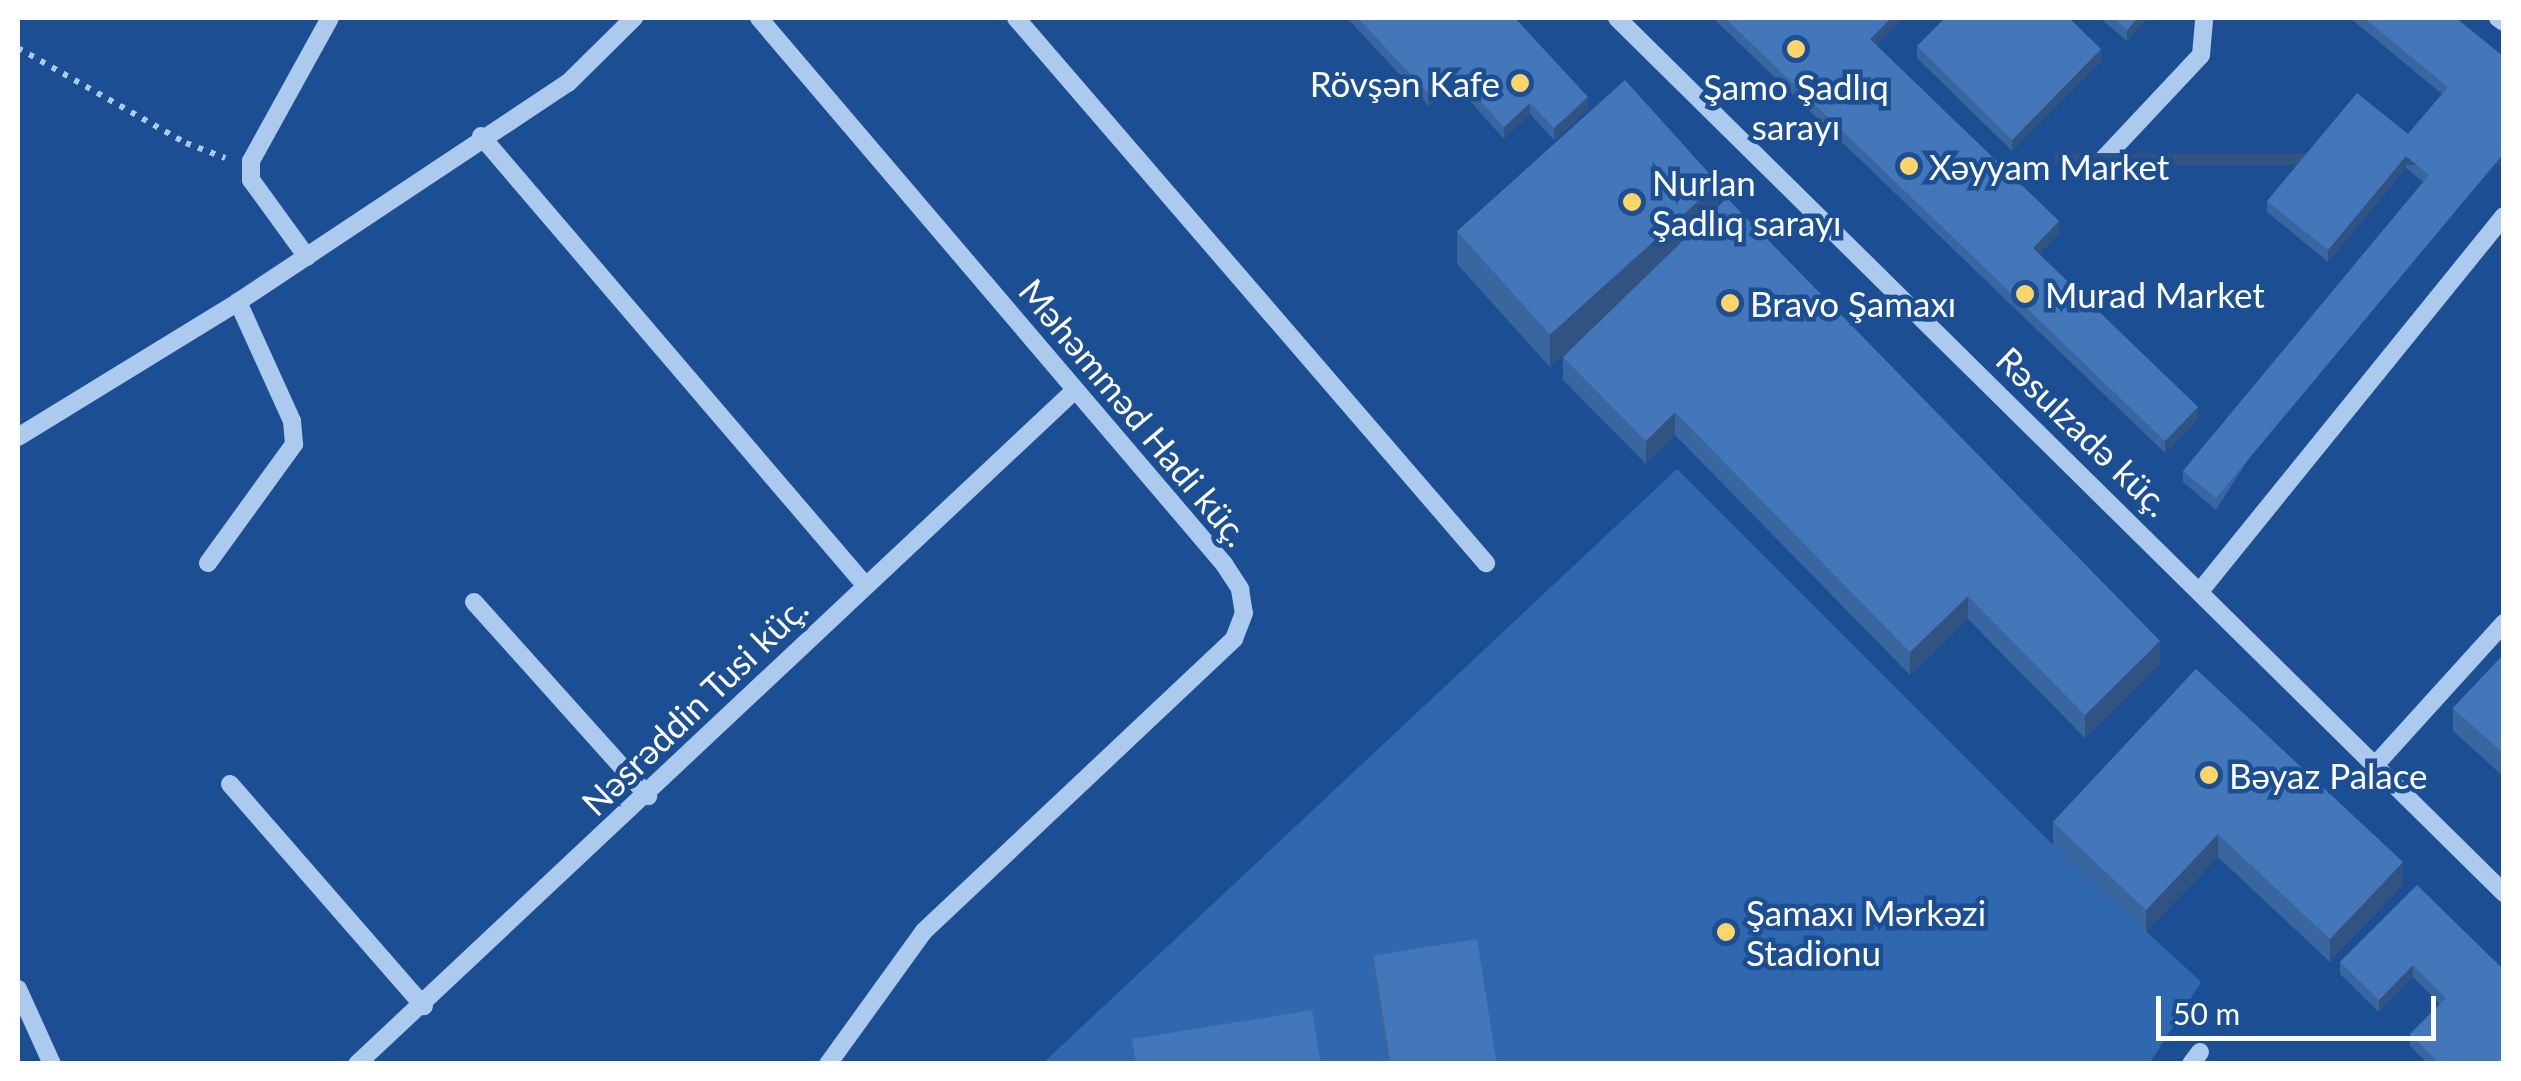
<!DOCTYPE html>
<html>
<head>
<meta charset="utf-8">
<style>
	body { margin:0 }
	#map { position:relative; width:2521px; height:1081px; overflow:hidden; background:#1b4e92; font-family:Lato,sans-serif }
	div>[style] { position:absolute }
	.green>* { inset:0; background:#2f68af }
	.path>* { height:6px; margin-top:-3px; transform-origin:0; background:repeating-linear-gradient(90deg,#acc9ee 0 5px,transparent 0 13px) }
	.minor>* { height:18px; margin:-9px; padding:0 9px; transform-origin:9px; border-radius:9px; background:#acc9ee }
	.wall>* { inset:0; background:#3a669f }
	.shaded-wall>* { inset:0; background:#305382; transform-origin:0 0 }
	.building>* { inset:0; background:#4477b9; transform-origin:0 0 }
	.dots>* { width:28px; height:28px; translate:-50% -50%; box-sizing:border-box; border:5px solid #1b4e92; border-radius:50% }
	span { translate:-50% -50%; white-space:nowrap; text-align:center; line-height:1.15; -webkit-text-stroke:9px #1b4e92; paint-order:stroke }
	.poi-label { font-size:35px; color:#fff }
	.right { translate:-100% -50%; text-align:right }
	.left { translate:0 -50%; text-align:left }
	.street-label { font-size:35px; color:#fff }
	.frame { position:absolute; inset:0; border:20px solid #fff; pointer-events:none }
	.scale { position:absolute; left:2156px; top:996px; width:280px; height:45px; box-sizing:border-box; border:5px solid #fff; border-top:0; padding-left:12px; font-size:30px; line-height:35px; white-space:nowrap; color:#fff; -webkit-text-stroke:8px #1b4e92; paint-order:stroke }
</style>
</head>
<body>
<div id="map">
	<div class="green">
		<i style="clip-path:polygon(1677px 469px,2053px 845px,2201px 982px,2150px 1063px,1042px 1064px)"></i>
	</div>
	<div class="path">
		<i style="left:18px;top:48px;width:193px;rotate:29.5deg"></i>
		<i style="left:186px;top:143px;width:42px;rotate:21deg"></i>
	</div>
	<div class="minor">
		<i style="left:759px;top:18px;width:717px;rotate:49.58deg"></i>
		<i style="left:1224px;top:564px;width:30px;rotate:57deg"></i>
		<i style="left:1240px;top:589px;width:24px;rotate:81deg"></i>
		<i style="left:1244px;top:613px;width:28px;rotate:111deg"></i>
		<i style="left:1234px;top:639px;width:426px;rotate:136.7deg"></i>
		<i style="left:924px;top:931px;width:164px;rotate:125.8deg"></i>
		<i style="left:1016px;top:18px;width:720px;rotate:49.23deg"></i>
		<i style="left:1617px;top:18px;width:1246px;rotate:44.61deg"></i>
		<i style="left:2498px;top:18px;width:7px;rotate:34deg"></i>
		<i style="left:481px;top:136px;width:591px;rotate:49.46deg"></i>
		<i style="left:2094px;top:169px;width:156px;rotate:-46.8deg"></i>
		<i style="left:2201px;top:55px;width:37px;rotate:-85deg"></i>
		<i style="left:307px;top:257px;width:95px;rotate:-126deg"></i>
		<i style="left:251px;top:180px;width:19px;rotate:-90deg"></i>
		<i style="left:251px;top:161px;width:163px;rotate:-61.1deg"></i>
		<i style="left:18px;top:437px;width:258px;rotate:-31.5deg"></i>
		<i style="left:238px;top:302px;width:396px;rotate:-33.6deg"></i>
		<i style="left:568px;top:83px;width:93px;rotate:-44.6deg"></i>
		<i style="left:208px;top:563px;width:147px;rotate:-54.1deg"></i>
		<i style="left:294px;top:444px;width:23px;rotate:-95deg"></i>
		<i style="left:292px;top:421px;width:131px;rotate:-114.4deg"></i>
		<i style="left:2201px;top:590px;width:481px;rotate:-51deg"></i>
		<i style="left:474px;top:602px;width:261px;rotate:48.1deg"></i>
		<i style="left:2377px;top:763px;width:189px;rotate:-47.8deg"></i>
		<i style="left:230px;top:784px;width:295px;rotate:48.9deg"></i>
		<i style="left:18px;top:989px;width:82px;rotate:65.6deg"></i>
		<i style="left:357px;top:1064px;width:983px;rotate:-43.19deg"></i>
		<i style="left:2191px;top:1064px;width:15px;rotate:-53deg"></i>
	</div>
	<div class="wall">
		<i style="clip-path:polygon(1347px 18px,1515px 18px,1588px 109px,1554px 140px,1530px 114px,1504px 139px,1454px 83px,1429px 106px)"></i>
		<i style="clip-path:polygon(1713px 18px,1902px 18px,1876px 45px,2059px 233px,2039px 254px,2198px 419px,2165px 453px)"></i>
		<i style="clip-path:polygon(2100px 18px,2148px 18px,2127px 41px)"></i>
		<i style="clip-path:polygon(2350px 18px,2456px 18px,2504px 57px,2216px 510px,2183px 482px,2183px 471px,2423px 182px,2406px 168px,2328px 262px,2267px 212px,2267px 201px,2408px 134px,2442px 94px)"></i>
		<i style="clip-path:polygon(1917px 46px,2101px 61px,2012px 151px,1917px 58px)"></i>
		<i style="clip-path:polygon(1718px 207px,2160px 664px,2085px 738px,1968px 619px,1910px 675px,1675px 435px,1646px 464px,1563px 380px,1563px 357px,1589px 332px,1550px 367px,1457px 264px,1457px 231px)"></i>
		<i style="clip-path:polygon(2504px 654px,2504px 777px,2453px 731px,2453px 708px)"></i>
		<i style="clip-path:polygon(2196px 669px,2403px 884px,2330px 962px,2218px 857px,2146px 932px,2053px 845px,2053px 822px)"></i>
		<i style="clip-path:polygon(2417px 885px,2504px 1064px,2428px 1064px,2410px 1046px,2410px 1034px,2440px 1004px,2413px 977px,2379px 1012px,2340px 974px,2340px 962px)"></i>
		<i style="clip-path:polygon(1373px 954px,1496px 1064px,1386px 1064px,1373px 976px)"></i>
	</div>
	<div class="shaded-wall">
		<i style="clip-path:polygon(1891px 18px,1902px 18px,1870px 51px,1870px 39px)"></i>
		<i style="clip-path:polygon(2138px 18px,2148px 18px,2127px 41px,2127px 30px)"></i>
		<i style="clip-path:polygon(2101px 49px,2101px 61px,2012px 151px,2012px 140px)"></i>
		<i style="clip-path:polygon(1454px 72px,1454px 83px,1429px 106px,1429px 94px)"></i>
		<i style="clip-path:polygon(1588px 97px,1588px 109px,1554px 140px,1554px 128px)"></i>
		<i style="clip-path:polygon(1530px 103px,1530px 114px,1504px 139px,1504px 127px)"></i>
		<i style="left:2504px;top:153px;width:12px;height:449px;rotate:90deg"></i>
		<i style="clip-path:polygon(2406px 156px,2406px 168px,2328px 262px,2328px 250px)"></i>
		<i style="clip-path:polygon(1718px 183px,1718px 216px,1550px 367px,1550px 334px)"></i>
		<i style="clip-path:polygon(2059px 221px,2059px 233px,2033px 260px,2033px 248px)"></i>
		<i style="clip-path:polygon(2198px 407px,2198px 419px,2165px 453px,2165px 441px)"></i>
		<i style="clip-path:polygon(1675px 412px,1675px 435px,1646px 464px,1646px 441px)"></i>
		<i style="clip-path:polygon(1968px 596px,1968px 619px,1910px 675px,1910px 652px)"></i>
		<i style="clip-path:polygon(2160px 641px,2160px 664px,2085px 738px,2085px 715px)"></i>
		<i style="clip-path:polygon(2218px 834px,2218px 857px,2146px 932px,2146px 910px)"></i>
		<i style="clip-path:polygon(2403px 862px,2403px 884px,2330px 962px,2330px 939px)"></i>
		<i style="clip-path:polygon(2413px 965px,2413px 977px,2379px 1012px,2379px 1000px)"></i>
	</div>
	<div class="building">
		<i style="clip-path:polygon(1358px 18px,1515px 18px,1588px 97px,1554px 128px,1530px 103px,1504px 127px,1454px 72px,1429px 94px)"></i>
		<i style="clip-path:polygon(1725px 18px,1891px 18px,1870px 39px,2059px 221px,2033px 248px,2198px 407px,2165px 441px)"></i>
		<i style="clip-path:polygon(1945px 18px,2069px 18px,2101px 49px,2012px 140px,1917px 46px)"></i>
		<i style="clip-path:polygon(2114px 18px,2138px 18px,2127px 30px)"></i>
		<i style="clip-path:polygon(2364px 18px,2456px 18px,2504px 57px,2504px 153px,2216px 498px,2183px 471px,2429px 175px,2406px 156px,2328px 250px,2267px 201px,2357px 93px,2408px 134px,2448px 87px)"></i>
		<i style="left:1625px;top:80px;width:139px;height:226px;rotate:48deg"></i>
		<i style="clip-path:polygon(1727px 198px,2160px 641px,2085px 715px,1968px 596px,1910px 652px,1675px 412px,1646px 441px,1563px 357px)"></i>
		<i style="clip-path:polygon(2504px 654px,2504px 754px,2453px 708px)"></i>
		<i style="clip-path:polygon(2196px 669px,2403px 862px,2330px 939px,2218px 834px,2146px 910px,2053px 822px)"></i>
		<i style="clip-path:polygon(2417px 885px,2504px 970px,2504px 1064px,2440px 1064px,2410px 1034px,2446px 998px,2413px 965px,2379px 1000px,2340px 962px)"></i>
		<i style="left:1477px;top:939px;width:126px;height:105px;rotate:81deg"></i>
		<i style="clip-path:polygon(1312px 1010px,1321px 1064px,1136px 1064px,1132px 1039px)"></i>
	</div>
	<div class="dots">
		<i style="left:1796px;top:49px;background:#ffd569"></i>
		<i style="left:1520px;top:83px;background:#ffd569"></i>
		<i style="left:1909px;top:166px;background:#ffd569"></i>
		<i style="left:1632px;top:202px;background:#ffd569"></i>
		<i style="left:2025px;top:294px;background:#ffd569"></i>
		<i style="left:1730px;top:303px;background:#ffd569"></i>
		<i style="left:2209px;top:775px;background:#ffd569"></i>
		<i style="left:1726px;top:932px;background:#ffd569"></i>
	</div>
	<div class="poi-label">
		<span class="right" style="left:1500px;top:83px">Rövşən Kafe</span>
		<span style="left:1796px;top:106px">Şamo Şadlıq<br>sarayı</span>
		<span class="left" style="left:1929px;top:166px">Xəyyam Market</span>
		<span class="left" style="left:1652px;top:202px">Nurlan<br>Şadlıq sarayı</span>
		<span class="left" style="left:2045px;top:294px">Murad Market</span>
		<span class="left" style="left:1750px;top:303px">Bravo Şamaxı</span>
		<span class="left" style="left:2229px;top:775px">Bəyaz Palace</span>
		<span class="left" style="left:1746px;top:932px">Şamaxı Mərkəzi<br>Stadionu</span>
	</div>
	<div class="street-label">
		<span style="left:1135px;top:412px;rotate:50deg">Məhəmməd Hadi küç.</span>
		<span style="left:2084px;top:431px;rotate:44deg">Rəsulzadə küç.</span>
		<span style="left:694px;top:705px;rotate:-44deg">Nəsrəddin Tusi küç.</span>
	</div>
	<div class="frame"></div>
	<div class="scale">50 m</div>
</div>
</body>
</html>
